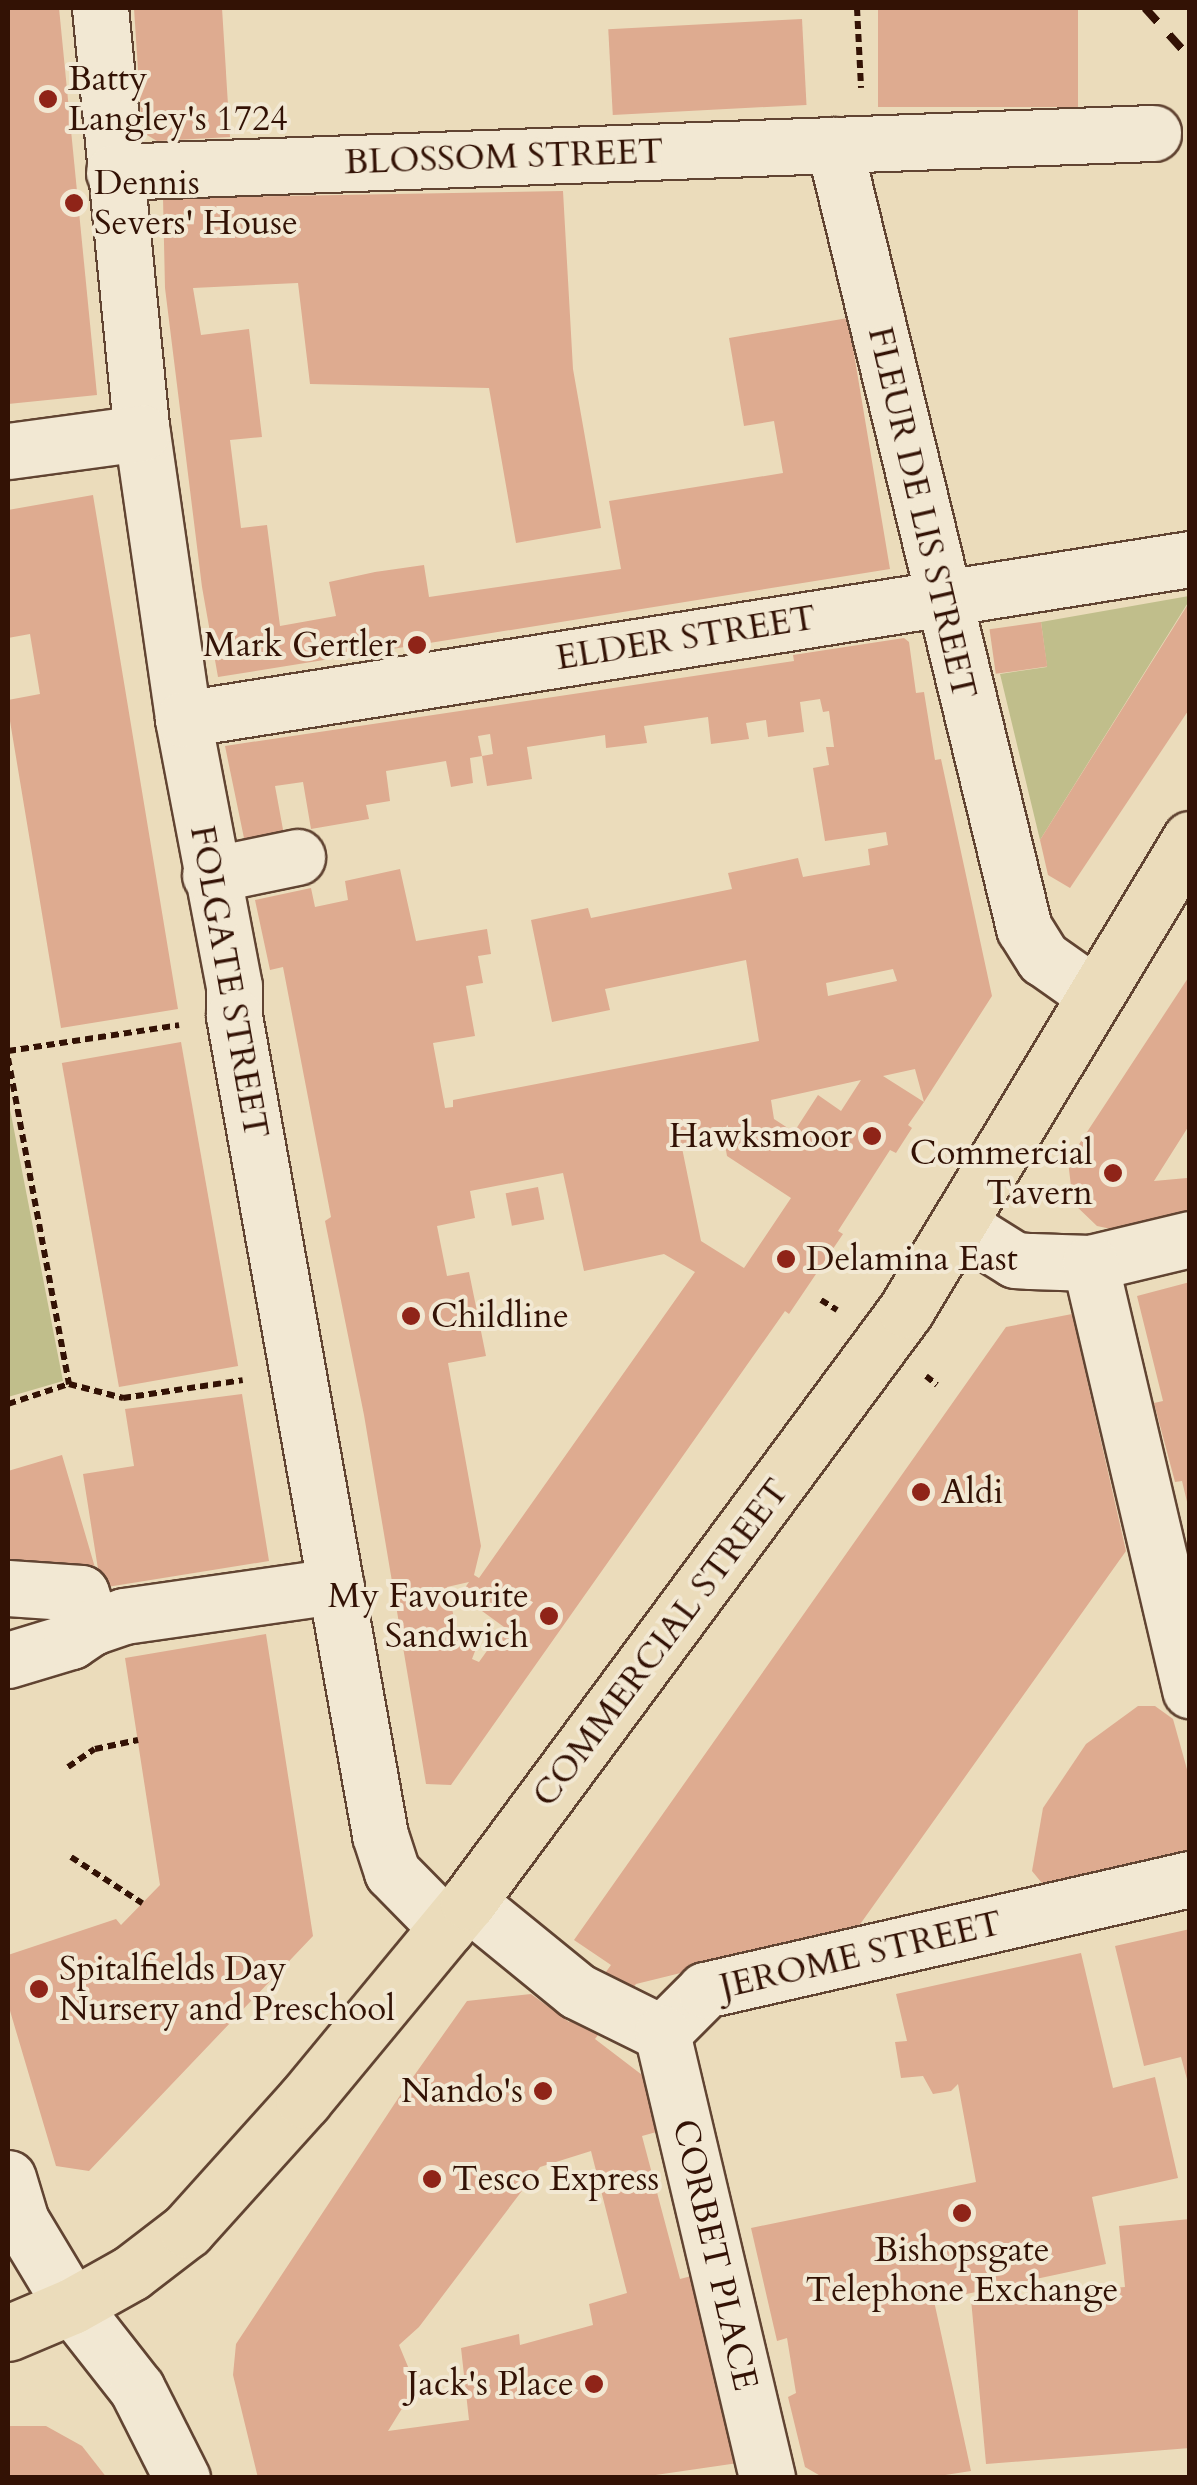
<!DOCTYPE html>
<html>
<head>
<meta charset="utf-8">
<style>
	body { margin:0 }
	#map { position:relative; width:1197px; height:2485px; overflow:hidden; background:#ebdcbb; font-family:Cardo,serif }
	div>[style] { position:absolute }
	.green>* { inset:0; background:#c0be8b }
	.building>* { inset:0; background:#deab90; transform-origin:0 0 }
	.path>* { height:6px; margin-top:-3px; transform-origin:0; background:repeating-linear-gradient(90deg,#331205 0 8px,transparent 0 13px) }
	.roads { filter:drop-shadow(2px 0 #614432) drop-shadow(-2px 0 #614432) drop-shadow(0 2px #614432) drop-shadow(0 -2px #614432) }
	.minor>* { height:55px; margin:-27.5px; padding:0 27.5px; transform-origin:27.5px; border-radius:27.5px; background:#f2e8d3 }
	.highway>* { height:55px; margin:-27.5px; padding:0 27.5px; transform-origin:27.5px; border-radius:27.5px; background:#ebdcbb }
	.rail>* { height:8px; margin-top:-4px; transform-origin:0; background:repeating-linear-gradient(90deg,#331205 0 18px,transparent 0 36px) }
	.dots>* { width:28px; height:28px; translate:-50% -50%; box-sizing:border-box; border:5px solid #f2e8d3; border-radius:50% }
	span { translate:-50% -50%; white-space:nowrap; text-align:center; line-height:1.15; -webkit-text-stroke:8px #f2e8d3; paint-order:stroke }
	.poi-label { font-size:35px; color:#331205 }
	.left { translate:0 -50%; text-align:left }
	.right { translate:-100% -50%; text-align:right }
	.street-label { font-size:35px; color:#331205 }
	.frame { position:absolute; inset:0; border:10px solid #331205; pointer-events:none }
</style>
</head>
<body>
<div id="map">
	<div class="green">
		<i style="clip-path:polygon(1189px 596px,1189px 601px,1040px 840px,1000px 674px,1047px 667px,1041px 622px)"></i>
		<i style="clip-path:polygon(8px 1099px,63px 1381px,8px 1397px)"></i>
	</div>
	<div class="building">
		<i style="clip-path:polygon(8px 8px,59px 8px,97px 395px,8px 404px)"></i>
		<i style="clip-path:polygon(134px 8px,222px 8px,230px 137px,157px 141px,142px 132px)"></i>
		<i style="left:878px;top:8px;width:200px;height:99px"></i>
		<i style="left:802px;top:19px;width:86px;height:194px;rotate:87deg"></i>
		<i style="clip-path:polygon(563px 191px,573px 369px,601px 528px,516px 543px,489px 388px,310px 384px,298px 283px,193px 288px,201px 335px,249px 329px,262px 437px,230px 440px,241px 528px,267px 525px,280px 626px,336px 616px,329px 582px,375px 572px,424px 565px,429px 597px,621px 569px,609px 501px,783px 473px,774px 421px,744px 426px,729px 338px,848px 318px,890px 569px,218px 677px,202px 587px,165px 288px,163px 198px)"></i>
		<i style="clip-path:polygon(93px 495px,178px 1009px,61px 1028px,8px 709px,8px 700px,40px 694px,30px 634px,8px 638px,8px 510px)"></i>
		<i style="clip-path:polygon(1190px 601px,1190px 708px,1070px 888px,1048px 875px,1040px 840px)"></i>
		<i style="left:1041px;top:622px;width:45px;height:52px;rotate:82deg"></i>
		<i style="clip-path:polygon(evenodd,904px 638px,909px 642px,916px 693px,924px 692px,935px 760px,941px 759px,992px 996px,924px 1102px,915px 1069px,883px 1076px,924px 1102px,908px 1125px,912px 1128px,896px 1153px,890px 1150px,838px 1231px,843px 1234px,789px 1314px,785px 1311px,451px 1785px,426px 1784px,364px 1415px,325px 1221px,331px 1217px,283px 967px,270px 970px,255px 900px,311px 888px,315px 907px,348px 900px,345px 881px,400px 869px,416px 941px,487px 929px,491px 954px,478px 956px,483px 983px,466px 986px,475px 1036px,433px 1043px,445px 1108px,453px 1107px,453px 1100px,759px 1041px,746px 960px,605px 989px,610px 1010px,552px 1022px,531px 920px,588px 908px,591px 918px,732px 889px,728px 873px,798px 858px,803px 877px,870px 865px,868px 849px,888px 845px,886px 832px,825px 841px,813px 768px,829px 765px,826px 747px,834px 747px,829px 711px,823px 712px,820px 699px,800px 702px,804px 732px,768px 737px,766px 720px,746px 723px,749px 739px,711px 744px,708px 717px,644px 726px,647px 743px,606px 748px,605px 735px,527px 747px,532px 779px,487px 786px,482px 756px,470px 758px,473px 783px,451px 787px,446px 761px,386px 771px,390px 801px,366px 805px,369px 819px,311px 829px,303px 782px,275px 786px,284px 835px,245px 843px,225px 746px,794px 661px,793px 655px,904px 638px,490px 734px,493px 754px,482px 756px,478px 736px,490px 734px,904px 638px,893px 969px,897px 981px,828px 996px,826px 983px,893px 969px,904px 638px,861px 1080px,841px 1111px,818px 1095px,794px 1132px,774px 1119px,771px 1100px,861px 1080px,904px 638px,724px 1139px,727px 1156px,791px 1198px,744px 1268px,701px 1241px,682px 1148px,724px 1139px,904px 638px,563px 1173px,584px 1271px,664px 1254px,695px 1272px,479px 1578px,474px 1575px,481px 1546px,448px 1363px,486px 1356px,469px 1272px,447px 1276px,437px 1226px,475px 1218px,470px 1191px,563px 1173px,904px 638px,469px 1582px,460px 1595px,504px 1627px,479px 1662px,472px 1659px,480px 1638px,471px 1631px,458px 1635px,447px 1587px,469px 1582px)"></i>
		<i style="clip-path:polygon(1190px 975px,1190px 1124px,1154px 1181px,1187px 1178px,1190px 1216px,1116px 1230px,1097px 1226px,1073px 1203px,1068px 1161px)"></i>
		<i style="left:181px;top:1042px;width:329px;height:121px;rotate:80deg"></i>
		<i style="left:538px;top:1187px;width:33px;height:33px;rotate:79deg"></i>
		<i style="clip-path:polygon(1190px 1282px,1190px 1506px,1188px 1506px,1182px 1481px,1175px 1482px,1154px 1403px,1163px 1401px,1137px 1296px)"></i>
		<i style="clip-path:polygon(evenodd,1072px 1314px,1126px 1551px,856px 1930px,636px 1984px,595px 2039px,650px 2081px,660px 2131px,642px 2136px,680px 2279px,699px 2274px,738px 2463px,635px 2478px,258px 2478px,233px 2375px,236px 2344px,401px 2094px,467px 2001px,531px 1994px,569px 2022px,611px 1965px,574px 1940px,1006px 1327px,1072px 1314px,591px 2151px,627px 2293px,589px 2304px,593px 2325px,520px 2345px,519px 2334px,461px 2348px,469px 2420px,388px 2431px,416px 2386px,399px 2345px,419px 2327px,540px 2167px,591px 2151px)"></i>
		<i style="clip-path:polygon(242px 1394px,269px 1561px,101px 1588px,8px 1614px,8px 1471px,62px 1455px,101px 1588px,83px 1474px,134px 1466px,125px 1409px)"></i>
		<i style="clip-path:polygon(266px 1634px,313px 1936px,89px 2171px,56px 2166px,8px 2004px,8px 1955px,116px 1919px,121px 1925px,160px 1885px,125px 1658px)"></i>
		<i style="clip-path:polygon(1138px 1706px,1155px 1706px,1173px 1719px,1190px 1780px,1190px 1854px,1046px 1888px,1032px 1871px,1043px 1808px,1086px 1744px)"></i>
		<i style="clip-path:polygon(1190px 1929px,1190px 2083px,1188px 2083px,1181px 2057px,1144px 2066px,1115px 1946px)"></i>
		<i style="clip-path:polygon(1081px 1953px,1113px 2088px,1155px 2077px,1178px 2178px,1092px 2197px,1106px 2264px,934px 2301px,971px 2471px,926px 2478px,824px 2478px,805px 2467px,788px 2397px,796px 2393px,787px 2338px,777px 2341px,751px 2228px,976px 2182px,958px 2084px,951px 2091px,933px 2094px,923px 2076px,901px 2078px,895px 2042px,907px 2041px,896px 1994px)"></i>
		<i style="clip-path:polygon(1190px 2219px,1190px 2448px,986px 2464px,971px 2299px,1125px 2287px,1119px 2226px)"></i>
		<i style="clip-path:polygon(8px 2426px,46px 2426px,82px 2446px,107px 2478px,8px 2478px)"></i>
	</div>
	<div class="path">
		<i style="left:857px;top:8px;width:80px;rotate:87.1deg"></i>
		<i style="left:8px;top:1051px;width:173px;rotate:-8.6deg"></i>
		<i style="left:8px;top:1058px;width:332px;rotate:79.4deg"></i>
		<i style="left:69px;top:1384px;width:56px;rotate:14.5deg"></i>
		<i style="left:123px;top:1398px;width:121px;rotate:-8.5deg"></i>
		<i style="left:821px;top:1300px;width:19px;rotate:32deg"></i>
		<i style="left:926px;top:1376px;width:14px;rotate:39deg"></i>
		<i style="left:8px;top:1404px;width:64px;rotate:-18.2deg"></i>
		<i style="left:68px;top:1767px;width:32px;rotate:-34deg"></i>
		<i style="left:95px;top:1749px;width:44px;rotate:-11.8deg"></i>
		<i style="left:71px;top:1857px;width:85px;rotate:32.9deg"></i>
	</div>
	<div class="roads">
		<div class="minor">
			<i style="left:100px;top:8px;width:427px;rotate:84.4deg"></i>
			<i style="left:142px;top:433px;width:289px;rotate:81.8deg"></i>
			<i style="left:183px;top:719px;width:272px;rotate:79.2deg"></i>
			<i style="left:234px;top:986px;width:30px;rotate:90deg"></i>
			<i style="left:234px;top:1016px;width:832px;rotate:79.89deg"></i>
			<i style="left:380px;top:1835px;width:39px;rotate:72deg"></i>
			<i style="left:392px;top:1872px;width:78px;rotate:45.5deg"></i>
			<i style="left:834px;top:145px;width:806px;rotate:76.36deg"></i>
			<i style="left:1024px;top:928px;width:36px;rotate:58deg"></i>
			<i style="left:1043px;top:958px;width:62px;rotate:35.2deg"></i>
			<i style="left:114px;top:172px;width:1040px;rotate:-2.15deg"></i>
			<i style="left:8px;top:451px;width:135px;rotate:-7.7deg"></i>
			<i style="left:183px;top:719px;width:1020px;rotate:-9.03deg"></i>
			<i style="left:210px;top:875px;width:89px;rotate:-11.7deg"></i>
			<i style="left:959px;top:1225px;width:66px;rotate:32deg"></i>
			<i style="left:1015px;top:1260px;width:16px;rotate:4deg"></i>
			<i style="left:1031px;top:1261px;width:59px;rotate:1.9deg"></i>
			<i style="left:1090px;top:1263px;width:103px;rotate:-13.5deg"></i>
			<i style="left:1090px;top:1263px;width:439px;rotate:76.8deg"></i>
			<i style="left:8px;top:1588px;width:73px;rotate:3.9deg"></i>
			<i style="left:81px;top:1593px;width:36px;rotate:72deg"></i>
			<i style="left:8px;top:1660px;width:66px;rotate:-16.8deg"></i>
			<i style="left:71px;top:1641px;width:25px;rotate:-34deg"></i>
			<i style="left:92px;top:1627px;width:34px;rotate:-19deg"></i>
			<i style="left:124px;top:1616px;width:214px;rotate:-8.1deg"></i>
			<i style="left:468px;top:1902px;width:141px;rotate:39.2deg"></i>
			<i style="left:577px;top:1991px;width:95px;rotate:26.3deg"></i>
			<i style="left:662px;top:2033px;width:61px;rotate:-45deg"></i>
			<i style="left:705px;top:1990px;width:498px;rotate:-12.9deg"></i>
			<i style="left:662px;top:2033px;width:457px;rotate:76.7deg"></i>
			<i style="left:8px;top:2178px;width:45px;rotate:73.2deg"></i>
			<i style="left:21px;top:2221px;width:99px;rotate:59deg"></i>
			<i style="left:72px;top:2306px;width:105px;rotate:51.9deg"></i>
			<i style="left:137px;top:2389px;width:100px;rotate:63.2deg"></i>
		</div>
		<div class="highway">
			<i style="left:8px;top:2333px;width:69px;rotate:-22.9deg"></i>
			<i style="left:72px;top:2306px;width:68px;rotate:-29.2deg"></i>
			<i style="left:131px;top:2273px;width:71px;rotate:-37.5deg"></i>
			<i style="left:187px;top:2230px;width:175px;rotate:-48deg"></i>
			<i style="left:304px;top:2100px;width:257px;rotate:-50.4deg"></i>
			<i style="left:468px;top:1902px;width:736px;rotate:-53.5deg"></i>
			<i style="left:906px;top:1310px;width:550px;rotate:-58.91deg"></i>
		</div>
	</div>
	<div class="rail">
		<i style="left:1145px;top:8px;width:67px;rotate:48deg"></i>
		<i style="left:1189px;top:8px;width:1px"></i>
	</div>
	<div class="dots">
		<i style="left:48px;top:99px;background:#8f2418"></i>
		<i style="left:74px;top:203px;background:#8f2418"></i>
		<i style="left:417px;top:645px;background:#8f2418"></i>
		<i style="left:872px;top:1136px;background:#8f2418"></i>
		<i style="left:1113px;top:1173px;background:#8f2418"></i>
		<i style="left:786px;top:1259px;background:#8f2418"></i>
		<i style="left:411px;top:1316px;background:#8f2418"></i>
		<i style="left:921px;top:1492px;background:#8f2418"></i>
		<i style="left:549px;top:1616px;background:#8f2418"></i>
		<i style="left:39px;top:1989px;background:#8f2418"></i>
		<i style="left:543px;top:2091px;background:#8f2418"></i>
		<i style="left:432px;top:2179px;background:#8f2418"></i>
		<i style="left:962px;top:2213px;background:#8f2418"></i>
		<i style="left:594px;top:2384px;background:#8f2418"></i>
	</div>
	<div class="poi-label">
		<span class="left" style="left:68px;top:99px">Batty<br>Langley's 1724</span>
		<span class="left" style="left:94px;top:203px">Dennis<br>Severs' House</span>
		<span class="right" style="left:397px;top:645px">Mark Gertler</span>
		<span class="right" style="left:852px;top:1136px">Hawksmoor</span>
		<span class="right" style="left:1093px;top:1173px">Commercial<br>Tavern</span>
		<span class="left" style="left:806px;top:1259px">Delamina East</span>
		<span class="left" style="left:431px;top:1316px">Childline</span>
		<span class="left" style="left:941px;top:1492px">Aldi</span>
		<span class="right" style="left:529px;top:1616px">My Favourite<br>Sandwich</span>
		<span class="left" style="left:59px;top:1989px">Spitalfields Day<br>Nursery and Preschool</span>
		<span class="right" style="left:523px;top:2091px">Nando's</span>
		<span class="left" style="left:452px;top:2179px">Tesco Express</span>
		<span style="left:962px;top:2270px">Bishopsgate<br>Telephone Exchange</span>
		<span class="right" style="left:574px;top:2384px">Jack's Place</span>
	</div>
	<div class="street-label">
		<span style="left:504px;top:157px;rotate:-2deg">BLOSSOM STREET</span>
		<span style="left:922px;top:513px;rotate:77deg">FLEUR DE LIS STREET</span>
		<span style="left:686px;top:638px;rotate:-9deg">ELDER STREET</span>
		<span style="left:229px;top:982px;rotate:80deg">FOLGATE STREET</span>
		<span style="left:661px;top:1643px;rotate:-53deg">COMMERCIAL STREET</span>
		<span style="left:861px;top:1955px;rotate:-13deg">JEROME STREET</span>
		<span style="left:715px;top:2255px;rotate:77deg">CORBET PLACE</span>
	</div>
	<div class="frame"></div>
</div>
</body>
</html>
